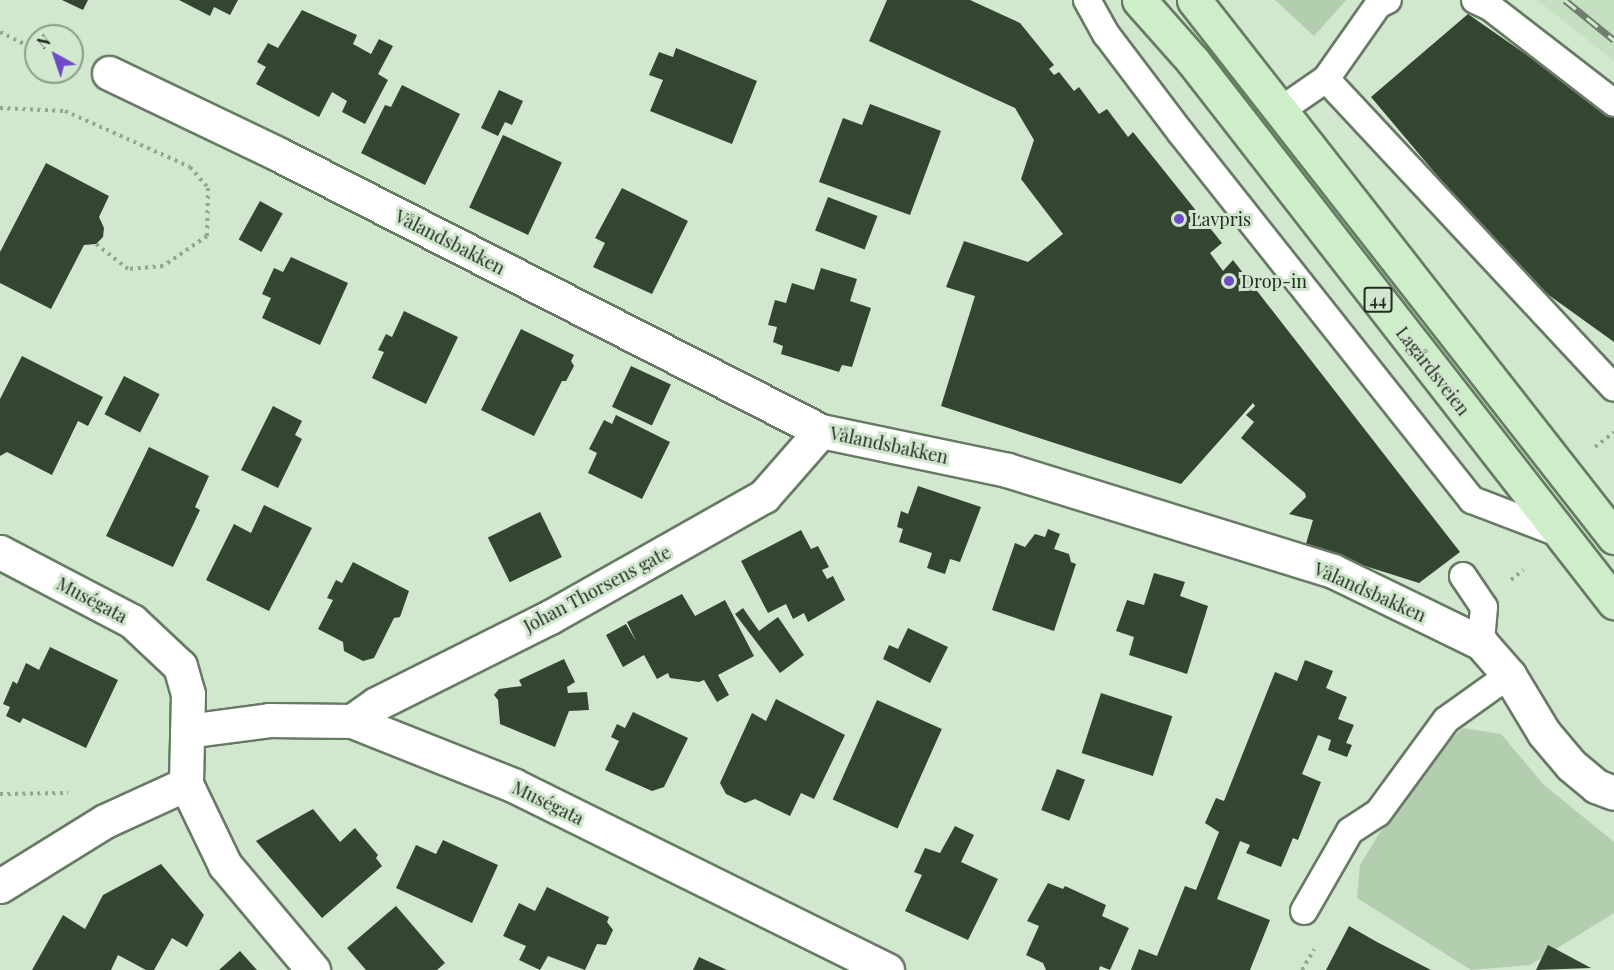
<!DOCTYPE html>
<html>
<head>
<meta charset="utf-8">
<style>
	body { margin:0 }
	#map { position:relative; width:1614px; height:970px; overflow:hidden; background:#d1e7ce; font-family:"Playfair Display",serif }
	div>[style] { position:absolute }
	.built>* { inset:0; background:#c4e0c0 }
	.green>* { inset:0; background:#b3cdaf }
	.building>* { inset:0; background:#344631; transform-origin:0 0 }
	.path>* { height:4px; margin-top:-2px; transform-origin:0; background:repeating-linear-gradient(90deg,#94a592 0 3px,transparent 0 7.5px) }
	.roads { filter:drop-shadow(2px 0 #677b64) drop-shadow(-2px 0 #677b64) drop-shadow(0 2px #677b64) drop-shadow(0 -2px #677b64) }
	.service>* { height:26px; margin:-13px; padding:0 13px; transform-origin:13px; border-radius:13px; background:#fff }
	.minor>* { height:33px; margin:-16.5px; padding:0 16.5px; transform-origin:16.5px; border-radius:16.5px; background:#fff }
	.tertiary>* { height:33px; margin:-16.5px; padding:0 16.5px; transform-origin:16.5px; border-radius:16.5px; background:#fff }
	.primary>* { height:33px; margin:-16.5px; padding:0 16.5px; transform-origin:16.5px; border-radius:16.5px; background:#ceeeca }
	.rail>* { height:7px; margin-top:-3.5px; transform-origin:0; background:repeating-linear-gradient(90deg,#d1e7ce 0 14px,#707e6e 0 28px); box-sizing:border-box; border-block:2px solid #707e6e }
	.dots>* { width:16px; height:16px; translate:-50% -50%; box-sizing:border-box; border:3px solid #d1e7ce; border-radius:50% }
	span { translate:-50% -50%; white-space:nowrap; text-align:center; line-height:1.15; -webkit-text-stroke:6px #d1e7ce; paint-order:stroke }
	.shield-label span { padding:2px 4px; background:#d1e7ce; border:2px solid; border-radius:4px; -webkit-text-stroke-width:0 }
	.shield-label { font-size:16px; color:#232b22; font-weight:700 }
	.poi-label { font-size:18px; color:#232b22 }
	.left { translate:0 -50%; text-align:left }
	.street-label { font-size:18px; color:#232b22 }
	.north { position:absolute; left:24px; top:24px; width:60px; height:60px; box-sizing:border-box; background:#d1e7ce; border:2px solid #8b9c89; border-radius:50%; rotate:320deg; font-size:16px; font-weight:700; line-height:24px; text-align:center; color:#232b22 }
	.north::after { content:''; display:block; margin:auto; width:21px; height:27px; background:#6d4cc5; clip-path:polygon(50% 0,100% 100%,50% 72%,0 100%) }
</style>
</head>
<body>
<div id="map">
	<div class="built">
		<i style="clip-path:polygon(1537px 0,1614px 0,1614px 61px)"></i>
	</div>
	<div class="green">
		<i style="clip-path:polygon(1275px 0,1346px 0,1314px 36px)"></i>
		<i style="clip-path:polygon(1463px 728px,1501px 734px,1543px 784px,1614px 842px,1614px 913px,1530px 965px,1471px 970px,1357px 898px,1360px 865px,1388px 819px,1432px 758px)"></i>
	</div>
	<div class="building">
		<i style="clip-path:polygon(62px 0,88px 0,83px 10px)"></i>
		<i style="clip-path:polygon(179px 0,238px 0,230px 15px,214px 7px,210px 16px)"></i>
		<i style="clip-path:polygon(887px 0,970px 0,1020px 23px,1054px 65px,1049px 69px,1054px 75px,1059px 72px,1074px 91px,1079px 87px,1099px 114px,1107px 109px,1128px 137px,1133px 132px,1222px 243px,1210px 253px,1223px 271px,1233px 260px,1460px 552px,1419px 583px,1305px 547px,1313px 520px,1289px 514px,1306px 497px,1305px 493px,1241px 438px,1254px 422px,1246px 415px,1255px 406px,1253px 403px,1181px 484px,941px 406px,975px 296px,946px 287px,964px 241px,1028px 262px,1063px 234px,1021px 179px,1034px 140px,1015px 108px,869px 41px)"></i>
		<i style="clip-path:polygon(302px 10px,357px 35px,353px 44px,371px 54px,379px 39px,393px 46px,378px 74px,388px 80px,365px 124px,342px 112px,347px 101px,332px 92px,319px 117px,256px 84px,266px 67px,257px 62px,268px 43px,278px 48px)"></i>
		<i style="clip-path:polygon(1468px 14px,1614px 116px,1614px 342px,1521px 275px,1371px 97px)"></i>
		<i style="clip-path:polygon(676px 48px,757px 81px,732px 144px,650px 111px,663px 80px,649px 75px,659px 52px,673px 57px)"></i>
		<i style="clip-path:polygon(402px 85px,460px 114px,425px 185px,361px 153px,385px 105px,391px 107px)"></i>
		<i style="clip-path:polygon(499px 90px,523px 101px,512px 125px,505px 122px,498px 136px,481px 128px)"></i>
		<i style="clip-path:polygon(870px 104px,941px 131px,910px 215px,819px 182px,843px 118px,862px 125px)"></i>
		<i style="left:503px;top:135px;width:65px;height:80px;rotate:25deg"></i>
		<i style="clip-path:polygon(46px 163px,109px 196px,99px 217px,104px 228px,103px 237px,96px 244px,84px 245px,51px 309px,0 283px,0 252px)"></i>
		<i style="clip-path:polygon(622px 188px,688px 221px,652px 294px,593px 267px,605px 243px,595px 238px)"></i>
		<i style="left:828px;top:197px;width:53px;height:36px;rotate:21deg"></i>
		<i style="left:260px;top:201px;width:26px;height:44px;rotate:29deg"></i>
		<i style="clip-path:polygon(291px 257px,348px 283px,320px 345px,262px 318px,271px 298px,262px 294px,274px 268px,283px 272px)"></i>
		<i style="clip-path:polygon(821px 268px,857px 279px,850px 301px,871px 308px,852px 367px,842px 365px,839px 372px,781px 354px,783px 346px,773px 342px,777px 327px,768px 325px,775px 300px,786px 303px,792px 283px,814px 290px)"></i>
		<i style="clip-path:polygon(404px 311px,458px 337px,426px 404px,372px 378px,384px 352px,378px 350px,386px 334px,392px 337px)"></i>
		<i style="clip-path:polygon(521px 329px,574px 355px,571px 361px,574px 366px,566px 381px,562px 381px,534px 436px,481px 410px)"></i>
		<i style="clip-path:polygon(22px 356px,103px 397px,88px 426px,78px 421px,52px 475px,7px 452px,0 456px,0 399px)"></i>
		<i style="left:631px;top:366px;width:44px;height:45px;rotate:25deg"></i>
		<i style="left:124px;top:376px;width:40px;height:43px;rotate:27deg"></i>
		<i style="clip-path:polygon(273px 406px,302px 421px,295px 435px,302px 439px,278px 488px,241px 470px)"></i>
		<i style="clip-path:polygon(616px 415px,670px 442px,642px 499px,588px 473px,597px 453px,589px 449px,604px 420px,612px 424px)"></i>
		<i style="clip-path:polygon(149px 447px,209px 476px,195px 507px,200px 510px,173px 567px,106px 536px)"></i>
		<i style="clip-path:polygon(918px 486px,981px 507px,960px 562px,950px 559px,945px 574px,927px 568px,932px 553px,899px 542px,903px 529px,897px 527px,901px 511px,908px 514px)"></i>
		<i style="clip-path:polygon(264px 505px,312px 528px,269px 611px,206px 580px,234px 524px,251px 533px)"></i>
		<i style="left:540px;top:512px;width:50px;height:58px;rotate:64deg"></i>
		<i style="clip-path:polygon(1048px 529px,1060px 534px,1054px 549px,1069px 554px,1071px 562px,1076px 564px,1054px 631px,992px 610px,1015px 543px,1025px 547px,1035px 534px,1045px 537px)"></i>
		<i style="clip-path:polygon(801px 530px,811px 549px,818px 546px,829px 567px,822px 570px,827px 579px,833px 576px,845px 600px,808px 622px,804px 613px,793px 619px,786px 604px,768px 613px,741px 561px)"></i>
		<i style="clip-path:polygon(353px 562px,409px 591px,400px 617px,394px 618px,374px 658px,363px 661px,344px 651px,343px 642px,318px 629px,333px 600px,327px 598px,336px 580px,342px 583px)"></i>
		<i style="clip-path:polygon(1154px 573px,1185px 582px,1180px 596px,1208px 606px,1187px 674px,1129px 655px,1134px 637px,1116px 631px,1127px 600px,1144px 605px)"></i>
		<i style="clip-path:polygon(682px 594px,695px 616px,725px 600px,754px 656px,718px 675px,729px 695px,717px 702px,704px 680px,699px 682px,670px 678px,668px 673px,657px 679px,644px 655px,623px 667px,606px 635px,626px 624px,636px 641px,627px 622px)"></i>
		<i style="clip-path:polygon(743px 608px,759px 631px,778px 617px,804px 655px,780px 673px,735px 614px)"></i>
		<i style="clip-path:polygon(908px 628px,948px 647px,930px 683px,883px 659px,889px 645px,898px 649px)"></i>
		<i style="clip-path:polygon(50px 647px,118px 680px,86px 748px,23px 718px,20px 723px,6px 716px,10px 707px,3px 704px,13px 681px,17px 684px,26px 663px,39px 670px)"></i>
		<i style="clip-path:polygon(564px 659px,575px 682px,567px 687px,568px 693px,587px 692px,589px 710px,569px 711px,555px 747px,500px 724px,498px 700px,494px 695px,499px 689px,522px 686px,519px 680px)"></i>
		<i style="clip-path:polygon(1305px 660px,1333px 671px,1326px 688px,1347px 697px,1338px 719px,1354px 725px,1346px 743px,1352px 745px,1347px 757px,1328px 750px,1331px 740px,1318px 735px,1302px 774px,1321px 782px,1298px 840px,1293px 838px,1281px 867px,1246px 853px,1250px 845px,1240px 841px,1217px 899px,1270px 920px,1250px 970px,1131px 970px,1139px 949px,1157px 956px,1185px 886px,1196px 890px,1219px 832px,1205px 823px,1216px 798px,1224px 801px,1275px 672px,1297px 681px)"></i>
		<i style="left:1101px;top:693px;width:75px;height:63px;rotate:18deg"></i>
		<i style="clip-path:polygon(776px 699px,845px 735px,814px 799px,801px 793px,790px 816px,755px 799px,745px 803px,726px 794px,720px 783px,752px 713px,766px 721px)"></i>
		<i style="left:877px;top:700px;width:71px;height:109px;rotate:24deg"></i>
		<i style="clip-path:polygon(633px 712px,688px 738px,664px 787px,652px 791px,605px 770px,619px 741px,611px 737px,617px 724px,625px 728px)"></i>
		<i style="left:1057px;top:769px;width:30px;height:44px;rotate:21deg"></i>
		<i style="clip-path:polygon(313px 809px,340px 842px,355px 828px,378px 855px,376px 858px,382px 866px,322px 918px,256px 841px)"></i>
		<i style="clip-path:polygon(955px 826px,974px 835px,961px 862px,998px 879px,968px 940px,905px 911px,922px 875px,914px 872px,925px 848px,940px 853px)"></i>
		<i style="clip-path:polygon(443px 840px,498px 865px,472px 923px,396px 888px,416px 845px,436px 854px)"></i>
		<i style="clip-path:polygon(161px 864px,204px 915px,187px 947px,172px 938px,154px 970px,146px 970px,118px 955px,111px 970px,32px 970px,63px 915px,85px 929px,103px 895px)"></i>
		<i style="clip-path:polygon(1048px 883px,1063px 889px,1065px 886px,1106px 905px,1102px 916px,1129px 928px,1110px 970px,1100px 966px,1099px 970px,1046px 970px,1043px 963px,1026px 955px,1039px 926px,1027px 921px)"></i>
		<i style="clip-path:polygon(547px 887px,609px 917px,607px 922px,613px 930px,606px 945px,597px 944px,585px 970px,548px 956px,540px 970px,519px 960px,526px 946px,503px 936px,519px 903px,535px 911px)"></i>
		<i style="clip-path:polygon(396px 906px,445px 963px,437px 970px,366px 970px,347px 948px)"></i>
		<i style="clip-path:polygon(1349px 926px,1377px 942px,1431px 970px,1326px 970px)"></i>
		<i style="clip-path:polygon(1548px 945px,1591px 968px,1536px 970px)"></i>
		<i style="clip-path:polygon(240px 951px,257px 970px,219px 970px)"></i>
		<i style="clip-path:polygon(699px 957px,727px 970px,693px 970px)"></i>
	</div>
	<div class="path">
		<i style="left:0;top:32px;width:40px;rotate:26.6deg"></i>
		<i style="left:0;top:108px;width:65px;rotate:2.6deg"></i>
		<i style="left:65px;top:111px;width:137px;rotate:24.1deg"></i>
		<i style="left:190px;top:167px;width:28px;rotate:49deg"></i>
		<i style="left:208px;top:188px;width:48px;rotate:91.2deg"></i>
		<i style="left:207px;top:236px;width:53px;rotate:145.7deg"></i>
		<i style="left:163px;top:266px;width:35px;rotate:175deg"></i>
		<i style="left:128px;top:269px;width:41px;rotate:-142deg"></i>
		<i style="left:1595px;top:447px;width:24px;rotate:-38deg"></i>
		<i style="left:1511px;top:580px;width:16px;rotate:-40deg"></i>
		<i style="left:0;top:794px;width:68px;rotate:-0.8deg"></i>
		<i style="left:1302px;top:970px;width:24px;rotate:-60deg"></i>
	</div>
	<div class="roads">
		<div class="service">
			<i style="left:1087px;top:0;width:39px;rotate:61deg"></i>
			<i style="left:1106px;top:34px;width:124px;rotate:52.9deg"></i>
			<i style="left:1181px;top:133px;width:468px;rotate:51.6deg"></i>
			<i style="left:1472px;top:500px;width:92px;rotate:21deg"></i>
			<i style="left:1475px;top:0;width:17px;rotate:25deg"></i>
			<i style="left:1490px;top:7px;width:157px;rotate:37.7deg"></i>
			<i style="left:1326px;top:79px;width:422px;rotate:47deg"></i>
			<i style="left:1281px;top:110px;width:55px;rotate:-34.6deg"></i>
			<i style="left:1326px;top:79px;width:90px;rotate:-54.9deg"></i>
			<i style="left:1378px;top:5px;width:11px;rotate:-27deg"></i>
			<i style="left:1463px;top:576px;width:37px;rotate:56deg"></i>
			<i style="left:1484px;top:607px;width:36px;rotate:95deg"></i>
			<i style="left:1304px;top:911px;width:92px;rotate:-60.1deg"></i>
			<i style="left:1350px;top:831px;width:33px;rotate:-33deg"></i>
			<i style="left:1378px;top:813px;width:115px;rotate:-53.8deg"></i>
			<i style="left:1446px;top:720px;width:77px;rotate:-35.5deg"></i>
		</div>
		<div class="minor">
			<i style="left:109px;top:73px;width:187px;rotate:25.6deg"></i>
			<i style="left:278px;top:154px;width:610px;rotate:27.03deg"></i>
			<i style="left:821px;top:431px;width:190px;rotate:11.8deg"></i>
			<i style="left:1007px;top:470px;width:341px;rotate:17.2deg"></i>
			<i style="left:1333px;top:571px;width:165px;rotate:25.9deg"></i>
			<i style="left:1481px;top:643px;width:43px;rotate:48.8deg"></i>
			<i style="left:1509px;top:675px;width:68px;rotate:58.9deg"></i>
			<i style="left:1544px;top:733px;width:42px;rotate:49.8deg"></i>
			<i style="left:1571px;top:765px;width:33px;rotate:40deg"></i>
			<i style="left:1596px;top:786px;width:19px;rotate:21deg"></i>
			<i style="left:352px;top:721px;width:29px;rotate:-35deg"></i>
			<i style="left:376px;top:704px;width:195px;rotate:-26.6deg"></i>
			<i style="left:550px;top:617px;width:246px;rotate:-29.5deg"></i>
			<i style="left:764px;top:496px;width:86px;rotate:-48.8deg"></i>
			<i style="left:187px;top:731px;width:83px;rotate:-7.6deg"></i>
			<i style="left:269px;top:720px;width:83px;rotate:0.7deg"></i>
			<i style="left:352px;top:721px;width:175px;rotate:21.7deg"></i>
			<i style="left:515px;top:786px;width:415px;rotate:26.3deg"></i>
			<i style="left:0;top:886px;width:123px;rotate:-31.8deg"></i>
			<i style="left:105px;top:821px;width:89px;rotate:-24.6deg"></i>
		</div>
		<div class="tertiary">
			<i style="left:0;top:552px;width:149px;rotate:27.6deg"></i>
			<i style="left:132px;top:621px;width:66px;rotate:43.2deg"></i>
			<i style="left:180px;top:666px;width:29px;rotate:74deg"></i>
			<i style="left:188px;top:694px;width:90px;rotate:91.3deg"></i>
			<i style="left:186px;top:784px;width:90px;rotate:64.3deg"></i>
			<i style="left:225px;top:865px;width:137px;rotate:50deg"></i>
		</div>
		<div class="primary">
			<i style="left:1139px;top:0;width:81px;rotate:48.5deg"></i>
			<i style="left:1193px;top:61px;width:686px;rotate:52.11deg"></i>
			<i style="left:1194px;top:0;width:682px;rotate:51.97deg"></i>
		</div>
	</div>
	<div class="rail">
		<i style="left:1565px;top:0;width:63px;rotate:39.2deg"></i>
	</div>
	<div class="dots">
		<i style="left:1179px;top:219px;background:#6d4cc5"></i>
		<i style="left:1229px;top:281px;background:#6d4cc5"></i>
	</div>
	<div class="shield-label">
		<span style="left:1378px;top:300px">44</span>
	</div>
	<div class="poi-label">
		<span class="left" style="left:1191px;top:219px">Lavpris</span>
		<span class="left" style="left:1241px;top:281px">Drop-in</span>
	</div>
	<div class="street-label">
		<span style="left:450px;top:242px;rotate:27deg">Vålandsbakken</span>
		<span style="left:1433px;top:371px;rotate:52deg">Lagårdsveien</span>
		<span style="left:889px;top:445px;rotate:12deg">Vålandsbakken</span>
		<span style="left:597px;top:589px;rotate:-28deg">Johan Thorsens gate</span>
		<span style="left:1370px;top:592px;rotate:24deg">Vålandsbakken</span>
		<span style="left:92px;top:600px;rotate:28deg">Muségata</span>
		<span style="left:548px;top:803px;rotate:26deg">Muségata</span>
	</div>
	<div class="north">N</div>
</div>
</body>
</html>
